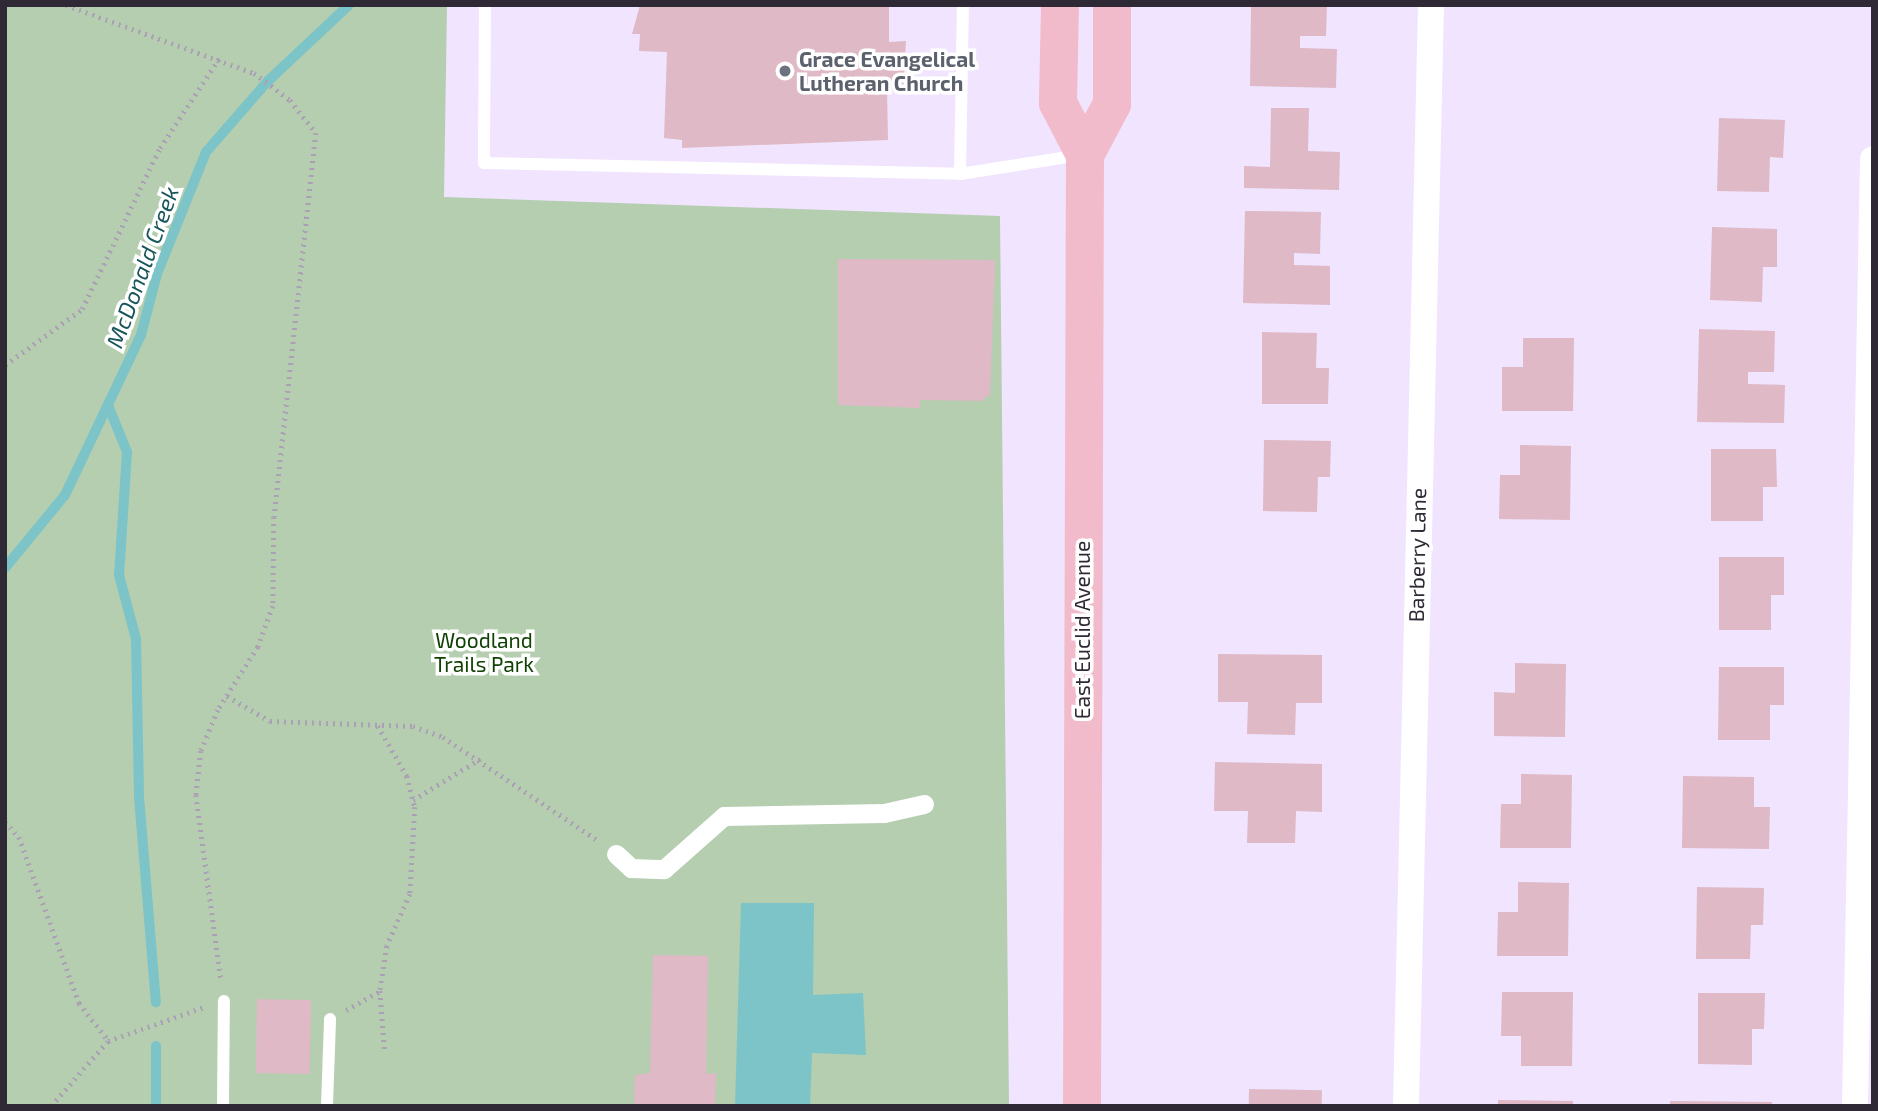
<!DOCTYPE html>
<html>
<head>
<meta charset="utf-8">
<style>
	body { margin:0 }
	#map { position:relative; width:1878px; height:1111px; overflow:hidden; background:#f1e4fe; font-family:"Exo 2",sans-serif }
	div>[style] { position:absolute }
	.green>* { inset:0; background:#b5ceaf }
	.water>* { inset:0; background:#7cc4c8 }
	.stream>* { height:10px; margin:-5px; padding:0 5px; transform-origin:5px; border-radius:5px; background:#7cc4c8 }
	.building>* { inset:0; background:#dfb9c6; transform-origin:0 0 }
	.path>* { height:4.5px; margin-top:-2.25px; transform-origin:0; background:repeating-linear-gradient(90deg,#aba0b5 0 2px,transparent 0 7px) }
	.service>* { height:12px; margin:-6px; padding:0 6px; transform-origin:6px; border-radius:6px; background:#fff }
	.pedestrian>* { height:19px; margin:-9.5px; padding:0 9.5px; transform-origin:9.5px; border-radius:9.5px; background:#fff }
	.minor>* { height:26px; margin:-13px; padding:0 13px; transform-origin:13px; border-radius:13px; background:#fff }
	.primary>* { height:38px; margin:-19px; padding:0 19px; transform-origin:19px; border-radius:19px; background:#f2bbcb }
	.dots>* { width:19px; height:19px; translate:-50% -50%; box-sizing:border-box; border:4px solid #fff; border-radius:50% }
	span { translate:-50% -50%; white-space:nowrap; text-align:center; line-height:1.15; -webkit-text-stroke:7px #fff; paint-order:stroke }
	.worship-label { font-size:21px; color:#5b616d; font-weight:700 }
	.left { translate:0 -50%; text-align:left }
	.street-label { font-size:21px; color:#2f2935 }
	.park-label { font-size:21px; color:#114103 }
	.water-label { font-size:23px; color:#18565a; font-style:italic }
	.frame { position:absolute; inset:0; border:7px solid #2f2935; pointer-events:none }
</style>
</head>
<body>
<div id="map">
	<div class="green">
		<i style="clip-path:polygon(5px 5px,447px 5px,444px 197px,1000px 216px,1009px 1106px,5px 1106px)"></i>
	</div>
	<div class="water">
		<i style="clip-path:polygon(741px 903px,814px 903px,813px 995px,863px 993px,866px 1055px,812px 1053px,810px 1106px,735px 1106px)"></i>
	</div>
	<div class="stream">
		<i style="left:108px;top:405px;width:51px;rotate:68deg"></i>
		<i style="left:127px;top:452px;width:123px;rotate:93.7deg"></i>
		<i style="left:119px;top:575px;width:66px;rotate:75.1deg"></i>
		<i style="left:136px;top:639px;width:158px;rotate:88.9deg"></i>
		<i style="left:139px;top:797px;width:206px;rotate:85.3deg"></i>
		<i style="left:5px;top:568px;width:94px;rotate:-50.6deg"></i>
		<i style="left:65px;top:495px;width:177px;rotate:-64.6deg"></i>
		<i style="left:141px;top:335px;width:63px;rotate:-75.3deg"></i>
		<i style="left:157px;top:274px;width:131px;rotate:-68.1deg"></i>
		<i style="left:206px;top:152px;width:94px;rotate:-48.9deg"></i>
		<i style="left:268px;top:81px;width:111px;rotate:-43.2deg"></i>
		<i style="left:156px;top:1046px;width:60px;rotate:90deg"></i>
	</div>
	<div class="building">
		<i style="clip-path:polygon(640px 5px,889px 5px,889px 42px,906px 41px,903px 90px,887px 89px,888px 140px,682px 148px,682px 140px,664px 138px,667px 52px,639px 51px,640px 34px,632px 34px)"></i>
		<i style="clip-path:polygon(1251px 5px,1327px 5px,1326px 36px,1300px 36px,1300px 48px,1337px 49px,1336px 88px,1250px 86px)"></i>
		<i style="clip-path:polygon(1271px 108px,1309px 108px,1308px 151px,1340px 152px,1339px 190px,1244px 188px,1244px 166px,1270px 167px)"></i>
		<i style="clip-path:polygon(1719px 118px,1785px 120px,1783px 158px,1770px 157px,1769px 192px,1717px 191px)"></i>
		<i style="clip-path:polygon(1245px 211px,1321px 212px,1320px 254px,1294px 253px,1294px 265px,1330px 266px,1330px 305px,1243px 303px)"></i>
		<i style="clip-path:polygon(1712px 227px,1777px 229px,1777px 267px,1763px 267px,1762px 302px,1710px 300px)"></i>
		<i style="clip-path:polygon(838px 259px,995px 260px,990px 395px,981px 401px,920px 400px,920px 408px,838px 405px)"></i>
		<i style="clip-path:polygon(1699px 329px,1775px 331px,1774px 372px,1748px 372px,1748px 384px,1785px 385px,1784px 423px,1697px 422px)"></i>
		<i style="clip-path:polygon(1262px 332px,1317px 333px,1316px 368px,1329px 368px,1328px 404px,1262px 404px)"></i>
		<i style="clip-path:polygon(1523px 338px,1574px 338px,1573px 411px,1502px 411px,1502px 367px,1523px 367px)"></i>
		<i style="clip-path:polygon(1264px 440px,1331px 441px,1330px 477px,1318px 477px,1317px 512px,1263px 511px)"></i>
		<i style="clip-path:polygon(1520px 445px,1571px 446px,1570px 520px,1499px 519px,1500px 475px,1520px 475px)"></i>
		<i style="clip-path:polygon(1711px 449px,1776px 449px,1777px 487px,1763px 487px,1763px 521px,1711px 521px)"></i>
		<i style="clip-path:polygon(1719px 557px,1784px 557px,1784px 595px,1771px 595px,1771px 630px,1719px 630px)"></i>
		<i style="clip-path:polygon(1218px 654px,1322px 655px,1322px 703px,1296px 703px,1295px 735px,1247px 734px,1248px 702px,1218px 702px)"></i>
		<i style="clip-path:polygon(1515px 663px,1566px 664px,1565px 737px,1494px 736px,1494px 692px,1515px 693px)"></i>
		<i style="clip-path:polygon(1719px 667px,1784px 667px,1784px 705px,1770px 705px,1770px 740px,1718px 740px)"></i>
		<i style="clip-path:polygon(1215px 762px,1322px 764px,1322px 812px,1296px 811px,1295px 843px,1247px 843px,1248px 811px,1214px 811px)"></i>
		<i style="clip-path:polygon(1521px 774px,1572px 775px,1571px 848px,1500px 848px,1501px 804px,1521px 804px)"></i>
		<i style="clip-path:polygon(1683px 776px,1754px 777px,1754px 807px,1770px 807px,1769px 849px,1682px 848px)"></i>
		<i style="clip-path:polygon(1518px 882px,1569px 883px,1568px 956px,1497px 956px,1498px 912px,1518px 912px)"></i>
		<i style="clip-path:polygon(1697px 887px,1764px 888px,1763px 925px,1751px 925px,1750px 959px,1696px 959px)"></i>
		<i style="clip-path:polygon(653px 955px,708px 956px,706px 1074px,716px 1073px,715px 1106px,634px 1106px,635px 1075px,650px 1073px)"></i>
		<i style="clip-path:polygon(1502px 992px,1573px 992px,1572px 1066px,1521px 1066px,1521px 1036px,1501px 1036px)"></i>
		<i style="clip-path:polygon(1698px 993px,1765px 993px,1764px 1029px,1752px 1029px,1752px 1065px,1698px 1064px)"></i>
		<i style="left:257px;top:999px;width:54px;height:74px;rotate:1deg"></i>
		<i style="left:1249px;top:1089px;width:73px;height:17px;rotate:1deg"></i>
		<i style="clip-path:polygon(1498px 1100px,1573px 1101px,1573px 1106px,1498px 1106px)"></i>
		<i style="clip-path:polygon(1670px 1101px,1772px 1102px,1772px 1106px,1670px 1106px)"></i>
	</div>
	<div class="path">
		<i style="left:66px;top:5px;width:200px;rotate:19.9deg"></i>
		<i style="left:254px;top:73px;width:45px;rotate:36.9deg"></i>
		<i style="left:290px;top:100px;width:42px;rotate:51.8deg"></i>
		<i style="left:316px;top:133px;width:386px;rotate:96.2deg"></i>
		<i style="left:274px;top:517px;width:89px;rotate:90.6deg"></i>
		<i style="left:273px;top:606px;width:44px;rotate:110.1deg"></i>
		<i style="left:258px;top:647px;width:75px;rotate:122.4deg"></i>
		<i style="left:218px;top:710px;width:44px;rotate:112.5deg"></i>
		<i style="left:201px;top:751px;width:44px;rotate:96.5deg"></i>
		<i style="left:196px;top:795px;width:188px;rotate:82.3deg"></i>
		<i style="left:5px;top:365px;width:95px;rotate:-36deg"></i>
		<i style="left:82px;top:309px;width:179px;rotate:-64.2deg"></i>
		<i style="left:160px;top:148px;width:109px;rotate:-56.6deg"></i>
		<i style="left:227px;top:696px;width:50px;rotate:30.2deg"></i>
		<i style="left:270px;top:721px;width:143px;rotate:2deg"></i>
		<i style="left:413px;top:726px;width:32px;rotate:20deg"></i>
		<i style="left:443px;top:737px;width:184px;rotate:33.7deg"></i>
		<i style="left:378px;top:726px;width:58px;rotate:59.9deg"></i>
		<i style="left:407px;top:776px;width:32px;rotate:76deg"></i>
		<i style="left:415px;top:807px;width:87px;rotate:93.3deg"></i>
		<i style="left:410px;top:894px;width:57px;rotate:113.9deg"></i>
		<i style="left:387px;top:946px;width:46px;rotate:98.8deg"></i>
		<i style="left:380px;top:991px;width:62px;rotate:85.4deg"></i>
		<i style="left:413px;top:800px;width:79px;rotate:-31.5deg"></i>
		<i style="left:5px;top:822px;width:21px;rotate:47deg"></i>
		<i style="left:19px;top:837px;width:177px;rotate:70.1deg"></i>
		<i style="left:79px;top:1003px;width:47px;rotate:51.9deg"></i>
		<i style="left:346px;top:1010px;width:39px;rotate:-29deg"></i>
		<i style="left:51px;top:1106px;width:86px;rotate:-48.8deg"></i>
		<i style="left:108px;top:1041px;width:102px;rotate:-19.5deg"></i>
	</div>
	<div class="service">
		<i style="left:485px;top:5px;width:158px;rotate:90.4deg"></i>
		<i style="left:484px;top:163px;width:476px;rotate:1.3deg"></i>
		<i style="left:960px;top:174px;width:121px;rotate:-9deg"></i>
		<i style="left:960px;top:174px;width:169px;rotate:-89deg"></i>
		<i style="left:223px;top:1106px;width:105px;rotate:-89.5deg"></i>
		<i style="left:327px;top:1106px;width:87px;rotate:-88deg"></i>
	</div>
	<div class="pedestrian">
		<i style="left:616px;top:854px;width:21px;rotate:43deg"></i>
		<i style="left:631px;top:868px;width:33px;rotate:2deg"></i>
		<i style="left:664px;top:869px;width:80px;rotate:-41.5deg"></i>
		<i style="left:724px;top:816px;width:160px;rotate:-1.1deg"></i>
		<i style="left:884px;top:813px;width:41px;rotate:-12.7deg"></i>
	</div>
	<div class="minor">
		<i style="left:1406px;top:1106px;width:1101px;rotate:-88.7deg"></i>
		<i style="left:1855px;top:1106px;width:947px;rotate:-88.91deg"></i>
	</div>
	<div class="primary">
		<i style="left:1060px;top:5px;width:98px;rotate:91.2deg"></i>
		<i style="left:1058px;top:103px;width:59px;rotate:62.6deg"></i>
		<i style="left:1082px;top:1106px;width:951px;rotate:-89.82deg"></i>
		<i style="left:1085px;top:155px;width:58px;rotate:-62.1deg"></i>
		<i style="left:1112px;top:104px;width:99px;rotate:-90deg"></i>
	</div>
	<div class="dots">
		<i style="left:785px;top:71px;background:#6b7280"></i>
	</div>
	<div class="worship-label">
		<span class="left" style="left:799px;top:71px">Grace Evangelical<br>Lutheran Church</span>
	</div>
	<div class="street-label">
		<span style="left:1417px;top:555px;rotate:-89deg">Barberry Lane</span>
		<span style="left:1082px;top:630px;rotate:-90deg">East Euclid Avenue</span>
	</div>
	<div class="park-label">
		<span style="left:484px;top:652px">Woodland<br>Trails Park</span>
	</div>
	<div class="water-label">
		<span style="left:142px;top:267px;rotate:-70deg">McDonald Creek</span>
	</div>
	<div class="frame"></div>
</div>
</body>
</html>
